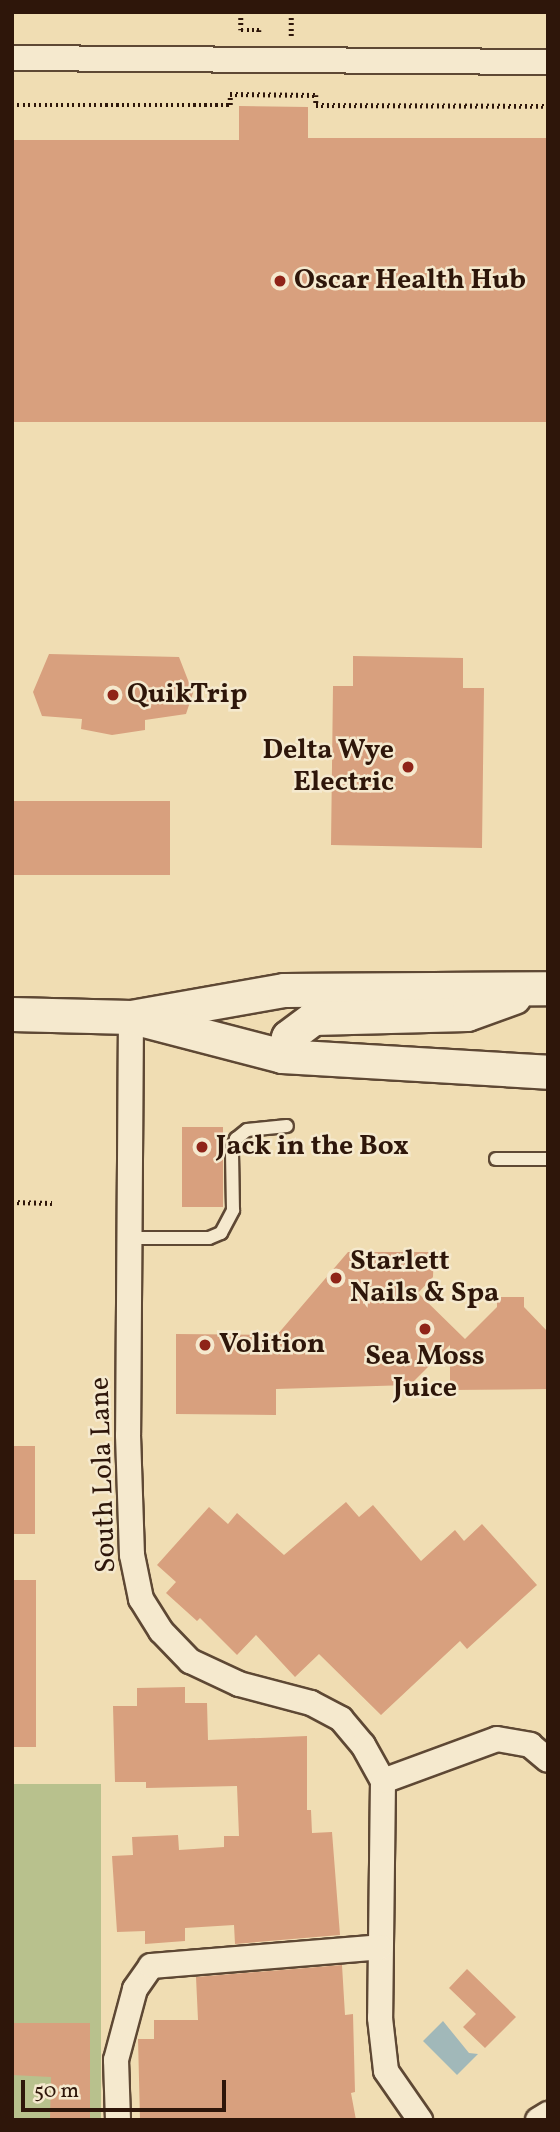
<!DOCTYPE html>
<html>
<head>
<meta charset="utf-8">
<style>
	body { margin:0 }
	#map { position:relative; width:560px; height:2132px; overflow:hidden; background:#f0ddb3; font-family:Vollkorn,serif }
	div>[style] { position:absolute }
	.green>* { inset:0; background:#b8c18d; transform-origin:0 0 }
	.water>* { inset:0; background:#a1b8b9 }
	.building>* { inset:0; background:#d8a07e; transform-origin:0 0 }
	.path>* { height:4.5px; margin-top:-2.25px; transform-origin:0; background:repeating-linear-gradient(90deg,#2e160a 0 2px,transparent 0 5.5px) }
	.roads { filter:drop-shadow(2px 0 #5e4834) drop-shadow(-2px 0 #5e4834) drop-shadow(0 2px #5e4834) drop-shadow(0 -2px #5e4834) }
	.service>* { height:12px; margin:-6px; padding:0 6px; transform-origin:6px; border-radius:6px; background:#f5e9ce }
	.minor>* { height:24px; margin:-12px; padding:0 12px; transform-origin:12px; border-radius:12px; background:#f5e9ce }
	.secondary>* { height:33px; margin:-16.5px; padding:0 16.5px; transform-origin:16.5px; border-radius:16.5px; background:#f5e9ce }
	.dots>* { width:19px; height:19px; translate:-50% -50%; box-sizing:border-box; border:4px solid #f5e9ce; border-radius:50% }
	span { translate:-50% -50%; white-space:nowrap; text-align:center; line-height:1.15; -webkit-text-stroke:5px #f5e9ce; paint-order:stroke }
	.poi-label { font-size:28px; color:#2e160a; font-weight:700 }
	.left { translate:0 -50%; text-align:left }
	.right { translate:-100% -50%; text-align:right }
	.street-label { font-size:28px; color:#2e160a }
	.frame { position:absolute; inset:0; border:14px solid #2e160a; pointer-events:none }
	.scale { position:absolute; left:21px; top:2080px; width:205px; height:32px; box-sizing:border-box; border:4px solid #2e160a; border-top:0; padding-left:9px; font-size:21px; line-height:24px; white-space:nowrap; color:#2e160a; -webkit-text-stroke:5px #f5e9ce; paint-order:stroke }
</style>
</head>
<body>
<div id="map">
	<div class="green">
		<i style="left:101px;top:1784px;width:336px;height:96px;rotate:90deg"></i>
	</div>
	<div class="water">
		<i style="clip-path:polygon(443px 2021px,469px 2053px,478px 2054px,457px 2075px,423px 2041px)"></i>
	</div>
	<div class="building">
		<i style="clip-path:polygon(239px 106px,308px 107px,308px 138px,548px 138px,548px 422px,12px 422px,12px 140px,239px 140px)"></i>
		<i style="clip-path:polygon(49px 654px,179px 657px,193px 693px,186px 714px,145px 720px,145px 730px,112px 735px,81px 729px,82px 719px,42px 716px,33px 692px)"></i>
		<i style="clip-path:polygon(353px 656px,463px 658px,463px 688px,484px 688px,482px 848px,331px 845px,333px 686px,353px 686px)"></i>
		<i style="left:12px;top:801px;width:158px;height:74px"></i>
		<i style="left:182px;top:1127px;width:41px;height:80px"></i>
		<i style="clip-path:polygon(348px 1252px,434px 1252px,433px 1277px,418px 1293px,465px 1339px,497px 1307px,497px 1297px,524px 1297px,524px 1307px,548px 1332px,548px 1389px,450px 1390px,450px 1345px,410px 1385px,276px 1389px,276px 1415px,176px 1414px,176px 1334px,277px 1335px)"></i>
		<i style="left:14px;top:1446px;width:21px;height:88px"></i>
		<i style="clip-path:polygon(346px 1502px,359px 1517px,373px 1505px,421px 1561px,455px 1530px,464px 1541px,482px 1524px,537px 1585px,467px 1649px,460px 1641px,381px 1715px,319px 1654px,295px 1677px,256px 1635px,237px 1655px,200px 1618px,197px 1621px,166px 1593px,176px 1582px,157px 1565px,209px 1507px,228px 1524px,237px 1513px,284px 1555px)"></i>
		<i style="left:14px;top:1580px;width:22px;height:167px"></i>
		<i style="clip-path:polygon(185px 1687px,185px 1703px,207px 1703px,208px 1740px,307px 1736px,307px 1810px,311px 1810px,312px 1833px,332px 1832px,340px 1935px,235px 1944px,234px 1925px,185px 1928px,185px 1941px,145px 1944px,145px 1931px,117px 1932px,112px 1856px,133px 1855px,132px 1837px,178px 1835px,179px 1850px,224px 1847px,224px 1836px,239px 1836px,237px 1786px,146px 1788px,146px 1782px,115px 1782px,113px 1706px,137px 1706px,137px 1688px)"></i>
		<i style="clip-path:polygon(342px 1965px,345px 2015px,353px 2014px,355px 2092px,351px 2093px,356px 2120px,140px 2120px,138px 2039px,154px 2039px,154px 2020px,198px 2020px,196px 1977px)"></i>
		<i style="clip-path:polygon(467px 1969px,516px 2017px,485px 2048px,463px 2027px,476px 2014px,449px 1988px)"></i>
		<i style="clip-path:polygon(12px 2023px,90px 2023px,90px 2120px,50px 2120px,51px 2077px,12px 2075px)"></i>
	</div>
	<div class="path">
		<i style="left:241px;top:12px;width:18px;rotate:90deg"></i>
		<i style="left:241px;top:30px;width:18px"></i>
		<i style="left:259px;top:30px;width:5px;rotate:90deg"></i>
		<i style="left:291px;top:36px;width:24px;rotate:-90deg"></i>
		<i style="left:12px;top:105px;width:218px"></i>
		<i style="left:230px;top:105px;width:11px;rotate:-90deg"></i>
		<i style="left:230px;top:94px;width:86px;rotate:0.7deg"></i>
		<i style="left:316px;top:95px;width:10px;rotate:90deg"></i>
		<i style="left:316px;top:105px;width:232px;rotate:0.2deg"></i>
		<i style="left:12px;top:1202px;width:40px;rotate:1.4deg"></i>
	</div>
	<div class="roads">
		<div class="service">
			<i style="left:496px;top:1159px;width:52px"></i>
			<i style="left:129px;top:1238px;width:80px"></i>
			<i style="left:209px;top:1238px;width:13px;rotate:-23deg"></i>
			<i style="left:221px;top:1233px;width:26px;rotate:-62deg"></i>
			<i style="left:233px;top:1210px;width:59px;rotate:-91deg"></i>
			<i style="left:232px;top:1151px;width:13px;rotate:-72deg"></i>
			<i style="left:236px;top:1139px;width:14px;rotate:-39deg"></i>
			<i style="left:247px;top:1130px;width:40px;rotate:-5.7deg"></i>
		</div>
		<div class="minor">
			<i style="left:12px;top:58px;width:536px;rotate:0.43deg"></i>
			<i style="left:131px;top:1017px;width:418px;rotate:90.4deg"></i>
			<i style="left:128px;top:1435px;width:120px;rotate:88.1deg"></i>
			<i style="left:132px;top:1555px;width:45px;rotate:78.4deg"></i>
			<i style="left:141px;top:1599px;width:38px;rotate:58deg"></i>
			<i style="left:161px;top:1631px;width:42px;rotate:46deg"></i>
			<i style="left:190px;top:1661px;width:54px;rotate:25.1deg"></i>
			<i style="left:239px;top:1684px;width:74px;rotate:14.8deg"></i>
			<i style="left:311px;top:1703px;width:34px;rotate:28deg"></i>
			<i style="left:341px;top:1719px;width:34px;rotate:50deg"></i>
			<i style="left:363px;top:1745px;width:41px;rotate:60.9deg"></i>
			<i style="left:383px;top:1781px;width:237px;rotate:90.7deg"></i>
			<i style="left:380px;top:2018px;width:53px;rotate:83.5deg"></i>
			<i style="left:386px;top:2071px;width:60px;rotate:55.2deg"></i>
			<i style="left:383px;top:1781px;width:121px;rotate:-20.2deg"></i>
			<i style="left:497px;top:1739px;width:34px;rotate:10deg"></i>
			<i style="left:530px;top:1745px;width:23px;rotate:40deg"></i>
			<i style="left:118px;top:2120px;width:60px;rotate:-91.9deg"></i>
			<i style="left:116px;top:2060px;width:73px;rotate:-75deg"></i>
			<i style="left:135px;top:1989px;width:28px;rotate:-55deg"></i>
			<i style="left:151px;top:1966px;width:230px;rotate:-4.7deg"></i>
			<i style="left:538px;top:2120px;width:12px;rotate:-31deg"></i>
		</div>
		<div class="secondary">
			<i style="left:12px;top:1014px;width:119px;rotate:1.4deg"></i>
			<i style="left:131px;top:1017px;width:155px;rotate:-10deg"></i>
			<i style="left:284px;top:990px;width:264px;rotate:-0.4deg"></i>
			<i style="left:144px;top:1020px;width:143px;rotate:14.6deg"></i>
			<i style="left:282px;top:1056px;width:266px;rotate:3.4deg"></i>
			<i style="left:282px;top:1056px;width:20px;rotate:-72deg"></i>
			<i style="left:288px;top:1037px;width:31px;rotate:-37deg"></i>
			<i style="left:313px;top:1018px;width:154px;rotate:-1.5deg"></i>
			<i style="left:467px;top:1014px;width:50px;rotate:-19.9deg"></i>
		</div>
	</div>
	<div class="dots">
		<i style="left:280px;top:281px;background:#8f2418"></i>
		<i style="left:113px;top:695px;background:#8f2418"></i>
		<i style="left:408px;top:767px;background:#8f2418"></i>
		<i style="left:202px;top:1147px;background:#8f2418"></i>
		<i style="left:336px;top:1278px;background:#8f2418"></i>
		<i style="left:425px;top:1329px;background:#8f2418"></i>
		<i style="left:205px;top:1345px;background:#8f2418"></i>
	</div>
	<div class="poi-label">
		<span class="left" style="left:294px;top:281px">Oscar Health Hub</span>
		<span class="left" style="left:127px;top:695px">QuikTrip</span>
		<span class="right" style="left:394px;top:767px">Delta Wye<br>Electric</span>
		<span class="left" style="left:216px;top:1147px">Jack in the Box</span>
		<span class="left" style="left:350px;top:1278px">Starlett<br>Nails &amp; Spa</span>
		<span class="left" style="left:219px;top:1345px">Volition</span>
		<span style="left:425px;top:1373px">Sea Moss<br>Juice</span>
	</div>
	<div class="street-label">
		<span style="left:104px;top:1475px;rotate:-92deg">South Lola Lane</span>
	</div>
	<div class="frame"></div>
	<div class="scale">50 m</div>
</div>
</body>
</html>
